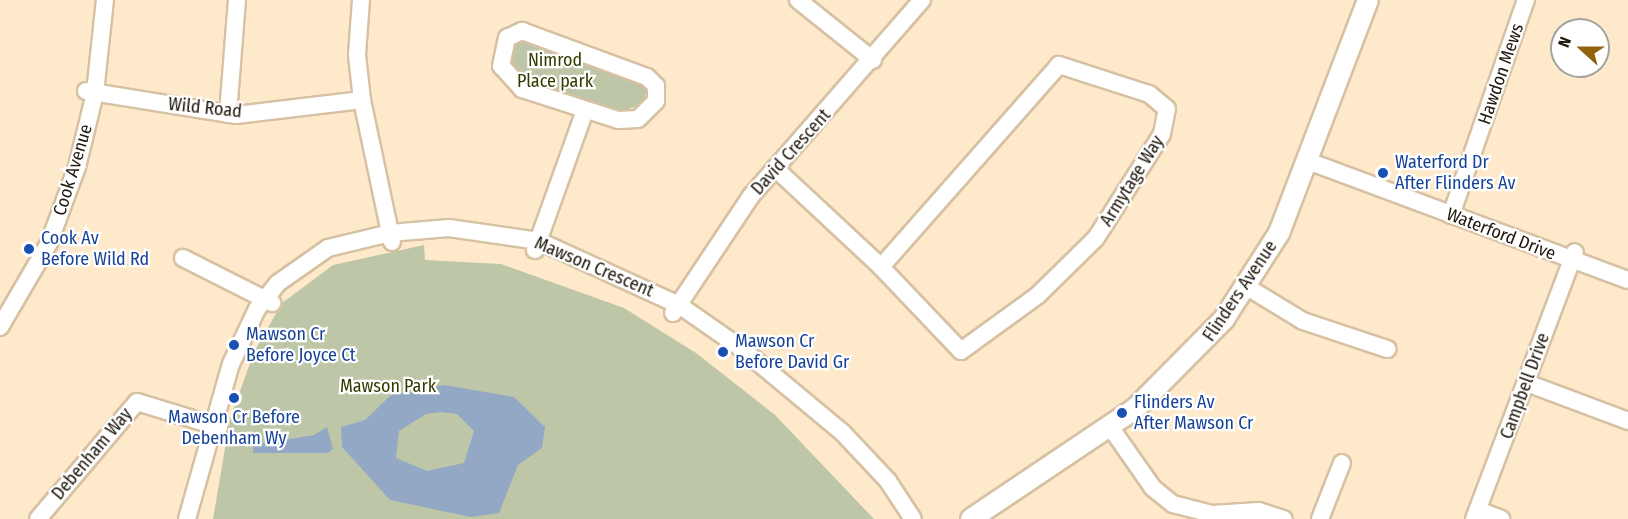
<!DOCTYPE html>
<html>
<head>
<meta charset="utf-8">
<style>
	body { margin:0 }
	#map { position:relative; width:1628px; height:519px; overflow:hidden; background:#fee9ca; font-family:"Fira Sans Condensed",sans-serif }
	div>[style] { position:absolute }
	.green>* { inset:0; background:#bec6a8 }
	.water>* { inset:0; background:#93a8c5 }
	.roads { filter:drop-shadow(2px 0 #d6c1a3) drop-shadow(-2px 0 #d6c1a3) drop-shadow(0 2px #d6c1a3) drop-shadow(0 -2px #d6c1a3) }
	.minor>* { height:16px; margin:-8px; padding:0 8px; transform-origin:8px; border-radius:8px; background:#fff }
	.major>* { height:20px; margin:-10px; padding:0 10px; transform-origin:10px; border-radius:10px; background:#fff }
	.dots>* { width:16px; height:16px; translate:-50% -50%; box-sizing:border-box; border:3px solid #fff; border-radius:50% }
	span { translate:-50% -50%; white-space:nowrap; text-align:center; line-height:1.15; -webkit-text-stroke:4.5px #fff; paint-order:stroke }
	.park-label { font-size:18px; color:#323b00 }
	.street-label { font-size:18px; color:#1f180d }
	.transit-label { font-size:18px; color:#164399 }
	.left { translate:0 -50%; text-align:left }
	.north { position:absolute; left:1550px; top:18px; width:60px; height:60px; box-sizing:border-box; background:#fff; border:2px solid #a5a39e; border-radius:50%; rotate:291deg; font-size:16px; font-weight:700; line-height:24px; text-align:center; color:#1f180d }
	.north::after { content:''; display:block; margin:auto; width:21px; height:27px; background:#91630e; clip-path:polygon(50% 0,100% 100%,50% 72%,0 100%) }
</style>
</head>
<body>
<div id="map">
	<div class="green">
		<i style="clip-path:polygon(530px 39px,647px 87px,644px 104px,616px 113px,533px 87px,508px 68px,514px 43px)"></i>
		<i style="clip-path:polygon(424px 245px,425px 260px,501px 264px,624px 308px,696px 353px,775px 415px,874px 519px,213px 519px,230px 419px,254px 352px,282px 303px,333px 265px)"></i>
	</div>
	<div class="water">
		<i style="clip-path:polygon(evenodd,444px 385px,514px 397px,545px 427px,542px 448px,518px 465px,499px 513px,471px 517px,390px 500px,342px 447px,341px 427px,365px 420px,391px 395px,444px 385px,441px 412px,457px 414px,474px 431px,464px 463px,427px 471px,396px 458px,399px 431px,426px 414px,441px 412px)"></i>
		<i style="clip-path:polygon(327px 427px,333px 449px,328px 453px,253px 453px,253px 445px,314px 435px)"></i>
	</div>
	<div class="roads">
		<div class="minor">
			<i style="left:361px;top:0;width:55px;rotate:94.2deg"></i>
			<i style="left:357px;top:55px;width:45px;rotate:83.7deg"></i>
			<i style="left:362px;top:100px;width:145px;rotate:78.1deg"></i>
			<i style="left:798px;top:0;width:96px;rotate:38.7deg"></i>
			<i style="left:522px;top:31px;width:133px;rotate:20.2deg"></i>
			<i style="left:647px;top:77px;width:13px;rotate:45deg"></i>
			<i style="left:656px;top:86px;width:15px;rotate:90deg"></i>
			<i style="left:656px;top:101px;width:25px;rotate:135deg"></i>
			<i style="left:638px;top:119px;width:20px;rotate:177deg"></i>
			<i style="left:618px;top:120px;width:101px;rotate:-162.1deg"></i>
			<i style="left:522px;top:89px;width:31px;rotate:-132deg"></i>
			<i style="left:501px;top:66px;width:29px;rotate:-78deg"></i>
			<i style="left:507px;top:38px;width:17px;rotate:-25deg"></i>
			<i style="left:86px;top:91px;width:152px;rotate:9.1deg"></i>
			<i style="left:236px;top:115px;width:127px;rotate:-6.8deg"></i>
			<i style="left:228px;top:114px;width:114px;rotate:-85.5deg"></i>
			<i style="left:1308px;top:161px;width:341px;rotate:20.4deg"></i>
			<i style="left:776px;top:169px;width:144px;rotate:43deg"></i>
			<i style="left:881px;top:267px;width:116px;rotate:46.4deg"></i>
			<i style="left:961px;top:351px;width:95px;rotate:-36deg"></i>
			<i style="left:1038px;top:295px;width:81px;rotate:-44.5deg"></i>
			<i style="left:1096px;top:238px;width:123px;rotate:-57.6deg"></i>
			<i style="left:1162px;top:134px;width:25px;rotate:-79deg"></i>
			<i style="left:1167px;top:109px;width:23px;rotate:-140deg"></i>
			<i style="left:1149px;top:94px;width:95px;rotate:-162.1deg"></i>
			<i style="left:1059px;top:65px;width:269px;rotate:131.4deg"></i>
			<i style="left:1451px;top:215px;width:228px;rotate:-70.8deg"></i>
			<i style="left:535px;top:250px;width:145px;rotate:-70.3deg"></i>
			<i style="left:183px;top:258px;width:100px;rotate:26.8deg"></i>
			<i style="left:1247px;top:287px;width:66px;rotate:31.3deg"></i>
			<i style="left:1303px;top:321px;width:89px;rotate:18.4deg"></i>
			<i style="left:673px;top:313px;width:141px;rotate:-56.3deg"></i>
			<i style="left:751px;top:196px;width:260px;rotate:-48.9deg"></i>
			<i style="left:0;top:327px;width:97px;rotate:-59.7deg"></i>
			<i style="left:49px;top:243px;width:81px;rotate:-69.8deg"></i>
			<i style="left:77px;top:167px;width:76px;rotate:-76.3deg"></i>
			<i style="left:95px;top:93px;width:94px;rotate:-83.9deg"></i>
			<i style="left:1527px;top:383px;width:108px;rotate:20.6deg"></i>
			<i style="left:1111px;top:428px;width:73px;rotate:55deg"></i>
			<i style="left:1153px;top:488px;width:26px;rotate:39deg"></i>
			<i style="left:1173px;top:504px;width:40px;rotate:14.4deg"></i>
			<i style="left:1212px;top:514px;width:47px;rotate:-3.7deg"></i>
			<i style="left:1259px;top:511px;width:26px;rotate:18deg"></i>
			<i style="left:1478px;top:510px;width:25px;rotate:21deg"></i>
			<i style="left:38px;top:519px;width:153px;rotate:-49.8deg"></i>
			<i style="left:137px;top:402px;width:86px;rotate:17deg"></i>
			<i style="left:187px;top:519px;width:161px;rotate:-74.2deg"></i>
			<i style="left:231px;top:364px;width:61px;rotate:-64.7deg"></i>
			<i style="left:257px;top:309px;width:33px;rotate:-51deg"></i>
			<i style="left:278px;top:283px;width:61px;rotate:-35deg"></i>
			<i style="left:328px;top:248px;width:64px;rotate:-13.6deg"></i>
			<i style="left:390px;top:233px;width:59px;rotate:-4.8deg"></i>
			<i style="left:449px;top:228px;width:91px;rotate:8.2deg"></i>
			<i style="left:539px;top:241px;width:154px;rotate:24.6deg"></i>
			<i style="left:679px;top:305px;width:77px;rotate:34.9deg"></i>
			<i style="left:742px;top:349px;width:130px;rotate:39.7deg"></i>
			<i style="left:842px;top:432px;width:67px;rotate:46.8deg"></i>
			<i style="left:888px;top:481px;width:45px;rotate:56.7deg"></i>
			<i style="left:1320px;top:519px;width:60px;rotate:-68.6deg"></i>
			<i style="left:1474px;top:519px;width:285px;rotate:-69.3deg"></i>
		</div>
		<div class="major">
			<i style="left:971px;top:519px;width:197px;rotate:-33.9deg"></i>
			<i style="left:1135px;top:409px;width:127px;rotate:-45.3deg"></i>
			<i style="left:1224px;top:319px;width:102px;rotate:-57.4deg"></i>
			<i style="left:1279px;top:233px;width:249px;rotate:-69.1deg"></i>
		</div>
	</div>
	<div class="dots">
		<i style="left:1383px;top:173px;background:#1a4fb4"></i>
		<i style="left:29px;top:249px;background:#1a4fb4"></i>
		<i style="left:234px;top:345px;background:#1a4fb4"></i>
		<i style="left:723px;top:352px;background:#1a4fb4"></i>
		<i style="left:234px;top:398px;background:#1a4fb4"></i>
		<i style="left:1122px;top:413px;background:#1a4fb4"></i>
	</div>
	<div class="park-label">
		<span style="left:555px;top:71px">Nimrod<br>Place park</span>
		<span style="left:388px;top:386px">Mawson Park</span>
	</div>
	<div class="street-label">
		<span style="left:1501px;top:74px;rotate:-71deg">Hawdon Mews</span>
		<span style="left:205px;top:108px;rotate:6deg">Wild Road</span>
		<span style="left:791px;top:152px;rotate:-48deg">David Crescent</span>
		<span style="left:73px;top:170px;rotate:-73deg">Cook Avenue</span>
		<span style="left:1132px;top:181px;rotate:-58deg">Armytage Way</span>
		<span style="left:1501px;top:234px;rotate:21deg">Waterford Drive</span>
		<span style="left:594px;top:267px;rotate:23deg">Mawson Crescent</span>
		<span style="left:1240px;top:291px;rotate:-56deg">Flinders Avenue</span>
		<span style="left:1525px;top:386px;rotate:-70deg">Campbell Drive</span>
		<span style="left:92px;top:454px;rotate:-50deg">Debenham Way</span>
	</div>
	<div class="transit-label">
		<span class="left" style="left:1395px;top:173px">Waterford Dr<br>After Flinders Av</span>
		<span class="left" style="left:41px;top:249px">Cook Av<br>Before Wild Rd</span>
		<span class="left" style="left:246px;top:345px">Mawson Cr<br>Before Joyce Ct</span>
		<span class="left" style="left:735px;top:352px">Mawson Cr<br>Before David Gr</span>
		<span class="left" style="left:1134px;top:413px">Flinders Av<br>After Mawson Cr</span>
		<span style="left:234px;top:428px">Mawson Cr Before<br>Debenham Wy</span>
	</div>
	<div class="north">N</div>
</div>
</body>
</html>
